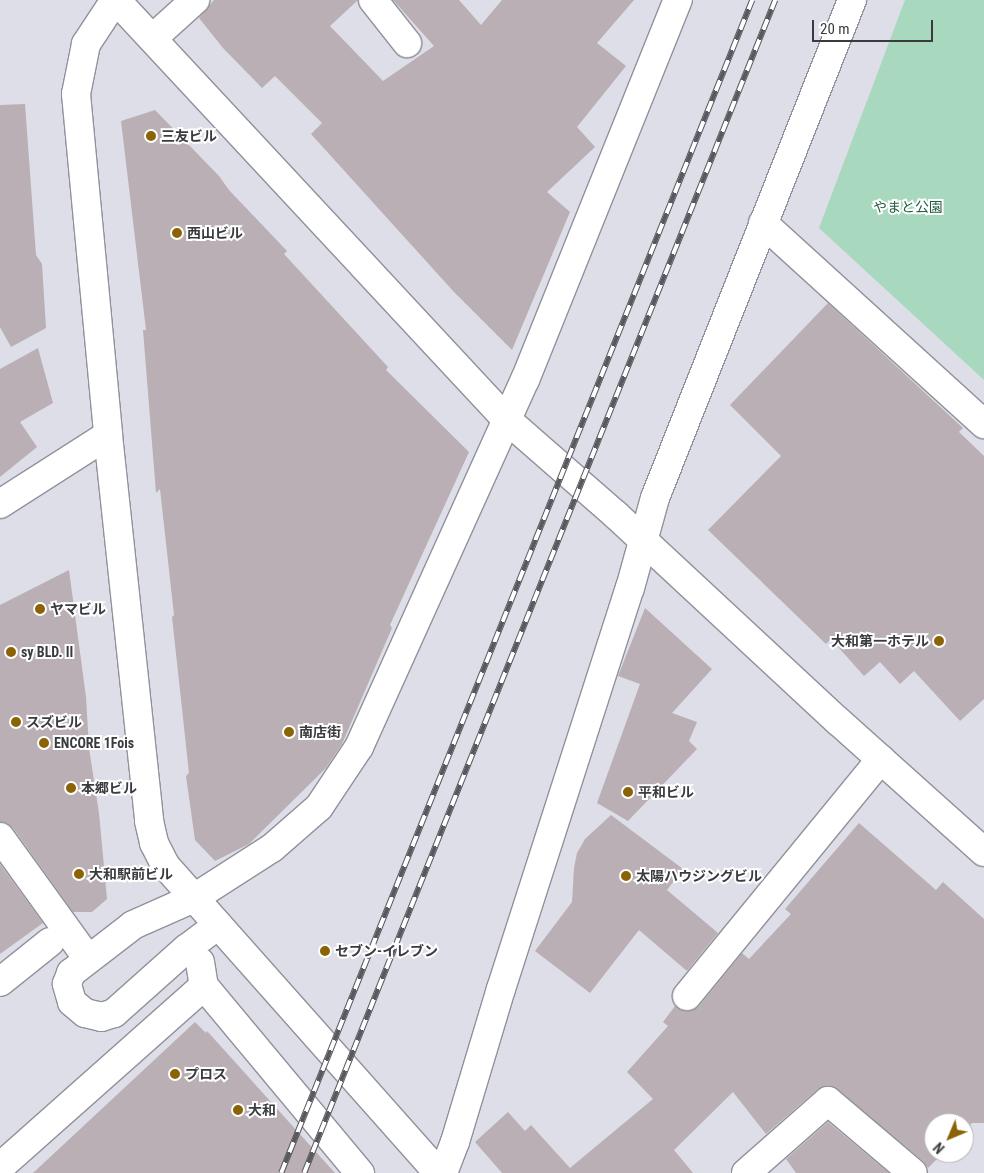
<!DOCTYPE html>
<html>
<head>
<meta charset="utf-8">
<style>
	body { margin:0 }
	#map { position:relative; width:984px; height:1173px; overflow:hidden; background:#dddee8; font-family:"Roboto Condensed","Noto Sans JP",sans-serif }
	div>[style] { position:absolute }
	.green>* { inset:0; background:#a8d9be }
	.building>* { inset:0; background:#baafb4 }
	.roads { filter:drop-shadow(1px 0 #90919b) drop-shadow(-1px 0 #90919b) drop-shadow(0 1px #90919b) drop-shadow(0 -1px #90919b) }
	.pedestrian>* { height:28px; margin:-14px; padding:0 14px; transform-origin:14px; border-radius:14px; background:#fff }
	.minor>* { height:28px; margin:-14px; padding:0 14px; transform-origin:14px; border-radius:14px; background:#fff }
	.tertiary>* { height:28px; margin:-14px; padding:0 14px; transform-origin:14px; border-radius:14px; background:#fff }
	.rail>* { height:5.5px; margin-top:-2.75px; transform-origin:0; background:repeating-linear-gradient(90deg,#fff 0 11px,#58595e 0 22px); box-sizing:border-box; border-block:1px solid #58595e }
	.dots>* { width:14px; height:14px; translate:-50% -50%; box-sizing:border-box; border:2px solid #fff; border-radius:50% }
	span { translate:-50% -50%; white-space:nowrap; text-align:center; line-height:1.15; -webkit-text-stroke:4px #fff; paint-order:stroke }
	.poi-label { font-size:14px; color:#3a3b3f; font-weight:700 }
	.left { translate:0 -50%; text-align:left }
	.right { translate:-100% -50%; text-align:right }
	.park-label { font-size:14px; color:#215b41 }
	.north { position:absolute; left:924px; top:1113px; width:50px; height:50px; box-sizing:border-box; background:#fff; border:1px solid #b0b1b2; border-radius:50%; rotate:225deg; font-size:14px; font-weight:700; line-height:20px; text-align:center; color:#3a3b3f }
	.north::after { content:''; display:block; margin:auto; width:18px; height:22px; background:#8b6304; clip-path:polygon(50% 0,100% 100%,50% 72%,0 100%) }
	.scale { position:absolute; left:812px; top:20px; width:121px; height:22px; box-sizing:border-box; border:2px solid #3a3b3f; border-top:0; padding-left:6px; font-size:15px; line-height:18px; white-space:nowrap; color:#3a3b3f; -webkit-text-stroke:4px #fff; paint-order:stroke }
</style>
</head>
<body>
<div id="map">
	<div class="green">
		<i style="clip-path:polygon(905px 0,984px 0,984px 380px,819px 228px)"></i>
	</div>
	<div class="building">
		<i style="clip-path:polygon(214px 0,358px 0,330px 26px,383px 81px,434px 46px,393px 0,459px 0,481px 25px,502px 0,634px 0,597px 43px,626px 66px,577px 127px,595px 147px,547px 192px,570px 212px,512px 350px,454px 292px,311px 134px,322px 123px,275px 76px,262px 88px,223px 48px,199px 18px)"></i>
		<i style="clip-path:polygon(25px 104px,36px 255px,42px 264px,46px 328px,11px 347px,0 327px,0 105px)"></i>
		<i style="clip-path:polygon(155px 110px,219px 176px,229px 190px,287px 251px,284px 254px,388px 367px,386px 370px,469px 452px,390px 625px,392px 628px,342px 744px,326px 768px,249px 844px,215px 861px,195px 840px,186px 776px,189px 773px,172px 617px,174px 615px,160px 489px,156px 493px,143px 330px,146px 330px,121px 121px)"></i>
		<i style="clip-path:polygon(828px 303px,963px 428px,959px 432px,984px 456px,984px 699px,960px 721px,914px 671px,900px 684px,880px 662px,864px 676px,831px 639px,826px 644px,708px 530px,781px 456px,730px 405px)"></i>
		<i style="clip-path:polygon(38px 348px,53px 403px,20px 422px,37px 447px,0 477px,0 369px)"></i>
		<i style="clip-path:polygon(69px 570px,86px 697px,89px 748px,99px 813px,107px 899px,92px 912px,73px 912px,13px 828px,7px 823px,0 822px,0 605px)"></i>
		<i style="clip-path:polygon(645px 608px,712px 669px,672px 713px,697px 722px,689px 741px,697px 749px,628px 821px,597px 803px,640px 684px,618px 676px)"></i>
		<i style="clip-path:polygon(611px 815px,683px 869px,667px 890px,718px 933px,687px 971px,639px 930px,590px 993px,535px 951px,572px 902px,574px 868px,577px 853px,585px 839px)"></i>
		<i style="clip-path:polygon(859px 823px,936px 890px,943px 882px,984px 919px,984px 1123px,972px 1123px,964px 1131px,964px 1123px,934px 1123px,934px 1153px,943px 1153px,928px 1168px,923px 1161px,832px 1086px,825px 1086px,818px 1089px,766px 1134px,733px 1092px,674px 1150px,693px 1173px,502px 1173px,475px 1142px,508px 1112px,525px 1131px,531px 1125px,570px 1168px,653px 1099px,627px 1072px,668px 1026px,663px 1022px,675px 1006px,685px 1011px,693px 1010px,699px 1006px,742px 953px,749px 959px,791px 914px,785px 909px)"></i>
		<i style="clip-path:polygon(0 864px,43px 923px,0 954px)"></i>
		<i style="clip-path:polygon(195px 1022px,206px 1033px,207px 1031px,335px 1173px,33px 1173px)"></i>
		<i style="clip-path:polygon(828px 1122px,889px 1173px,796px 1173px,786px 1159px)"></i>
	</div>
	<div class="roads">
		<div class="pedestrian">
			<i style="left:200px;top:962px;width:24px;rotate:81deg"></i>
			<i style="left:204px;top:986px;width:244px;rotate:50.2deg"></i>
			<i style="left:0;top:982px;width:64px;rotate:-38.7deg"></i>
			<i style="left:0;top:1167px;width:273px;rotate:-41.6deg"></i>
		</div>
		<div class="minor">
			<i style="left:115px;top:0;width:53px;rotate:123.4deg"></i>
			<i style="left:86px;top:44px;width:51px;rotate:101.3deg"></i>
			<i style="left:76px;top:94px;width:342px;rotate:84.6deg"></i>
			<i style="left:108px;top:435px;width:388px;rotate:83.9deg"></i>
			<i style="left:149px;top:821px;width:23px;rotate:77deg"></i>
			<i style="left:154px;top:843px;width:25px;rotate:63deg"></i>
			<i style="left:165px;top:865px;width:412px;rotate:48.4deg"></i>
			<i style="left:373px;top:0;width:55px;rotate:51.7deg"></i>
			<i style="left:153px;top:38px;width:57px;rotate:-42.1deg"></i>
			<i style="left:763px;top:223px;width:299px;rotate:42.3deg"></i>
			<i style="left:0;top:504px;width:128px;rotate:-32.6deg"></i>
			<i style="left:0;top:837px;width:150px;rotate:54.2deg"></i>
			<i style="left:218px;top:925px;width:39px;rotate:143deg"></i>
			<i style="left:187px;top:948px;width:98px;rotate:138.3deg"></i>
			<i style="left:114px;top:1013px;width:13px;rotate:162deg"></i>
			<i style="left:102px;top:1017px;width:17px;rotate:-167deg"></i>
			<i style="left:85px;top:1013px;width:17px;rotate:-140deg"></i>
			<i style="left:72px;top:1002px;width:19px;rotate:-106deg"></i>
			<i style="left:67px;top:984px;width:12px;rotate:-70deg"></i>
			<i style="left:71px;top:973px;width:78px;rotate:-37.7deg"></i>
			<i style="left:133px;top:925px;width:67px;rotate:-23.9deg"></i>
			<i style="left:194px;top:898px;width:93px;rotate:-32.7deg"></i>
			<i style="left:272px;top:848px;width:62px;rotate:-41.1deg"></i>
			<i style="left:319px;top:807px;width:72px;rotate:-56.3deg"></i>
			<i style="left:359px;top:747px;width:403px;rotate:-65.7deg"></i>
			<i style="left:525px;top:380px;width:410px;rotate:-68.1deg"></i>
			<i style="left:687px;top:996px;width:306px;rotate:-50.7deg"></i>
			<i style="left:443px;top:1173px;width:33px;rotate:-69deg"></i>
			<i style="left:455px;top:1142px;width:160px;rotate:-73.3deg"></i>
			<i style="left:501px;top:989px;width:421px;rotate:-72.2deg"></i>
			<i style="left:630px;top:588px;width:93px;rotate:-74.5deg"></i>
			<i style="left:655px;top:498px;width:536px;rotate:-68.42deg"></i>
			<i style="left:746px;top:1173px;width:109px;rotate:-41.3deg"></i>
			<i style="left:828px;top:1101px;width:111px;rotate:40.3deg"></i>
		</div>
		<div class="tertiary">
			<i style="left:116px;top:0;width:572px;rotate:47.05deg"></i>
			<i style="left:506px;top:419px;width:146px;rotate:41.1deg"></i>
			<i style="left:616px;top:515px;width:303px;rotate:42.9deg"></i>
			<i style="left:838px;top:721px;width:196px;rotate:41.9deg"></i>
		</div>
	</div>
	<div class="rail">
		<i style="left:281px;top:1173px;width:1264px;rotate:-68.12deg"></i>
		<i style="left:304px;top:1173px;width:1264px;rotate:-68.12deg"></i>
	</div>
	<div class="dots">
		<i style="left:151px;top:136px;background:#8b6304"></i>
		<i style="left:177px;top:233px;background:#8b6304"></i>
		<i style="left:40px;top:609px;background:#8b6304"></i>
		<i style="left:939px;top:641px;background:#8b6304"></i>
		<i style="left:11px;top:652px;background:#8b6304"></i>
		<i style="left:16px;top:722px;background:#8b6304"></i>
		<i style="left:289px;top:732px;background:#8b6304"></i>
		<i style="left:44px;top:743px;background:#8b6304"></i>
		<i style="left:71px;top:788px;background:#8b6304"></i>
		<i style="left:628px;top:792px;background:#8b6304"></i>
		<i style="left:79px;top:874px;background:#8b6304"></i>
		<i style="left:626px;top:876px;background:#8b6304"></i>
		<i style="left:325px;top:951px;background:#8b6304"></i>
		<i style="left:175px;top:1074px;background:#8b6304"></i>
		<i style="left:238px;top:1110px;background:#8b6304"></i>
	</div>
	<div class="poi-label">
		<span class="left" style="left:161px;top:136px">三友ビル</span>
		<span class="left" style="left:187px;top:233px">西山ビル</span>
		<span class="left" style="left:50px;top:609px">ヤマビル</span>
		<span class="right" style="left:929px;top:641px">大和第一ホテル</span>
		<span class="left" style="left:21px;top:652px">sy BLD. II</span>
		<span class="left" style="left:26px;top:722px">スズビル</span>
		<span class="left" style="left:299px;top:732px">南店街</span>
		<span class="left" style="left:54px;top:743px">ENCORE 1Fois</span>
		<span class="left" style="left:81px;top:788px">本郷ビル</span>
		<span class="left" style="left:638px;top:792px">平和ビル</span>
		<span class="left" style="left:89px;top:874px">大和駅前ビル</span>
		<span class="left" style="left:636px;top:876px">太陽ハウジングビル</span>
		<span class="left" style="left:335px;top:951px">セブン-イレブン</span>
		<span class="left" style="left:185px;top:1074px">プロス</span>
		<span class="left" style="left:248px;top:1110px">大和</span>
	</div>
	<div class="park-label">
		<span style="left:908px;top:207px">やまと公園</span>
	</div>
	<div class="north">N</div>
	<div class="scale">20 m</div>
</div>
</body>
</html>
